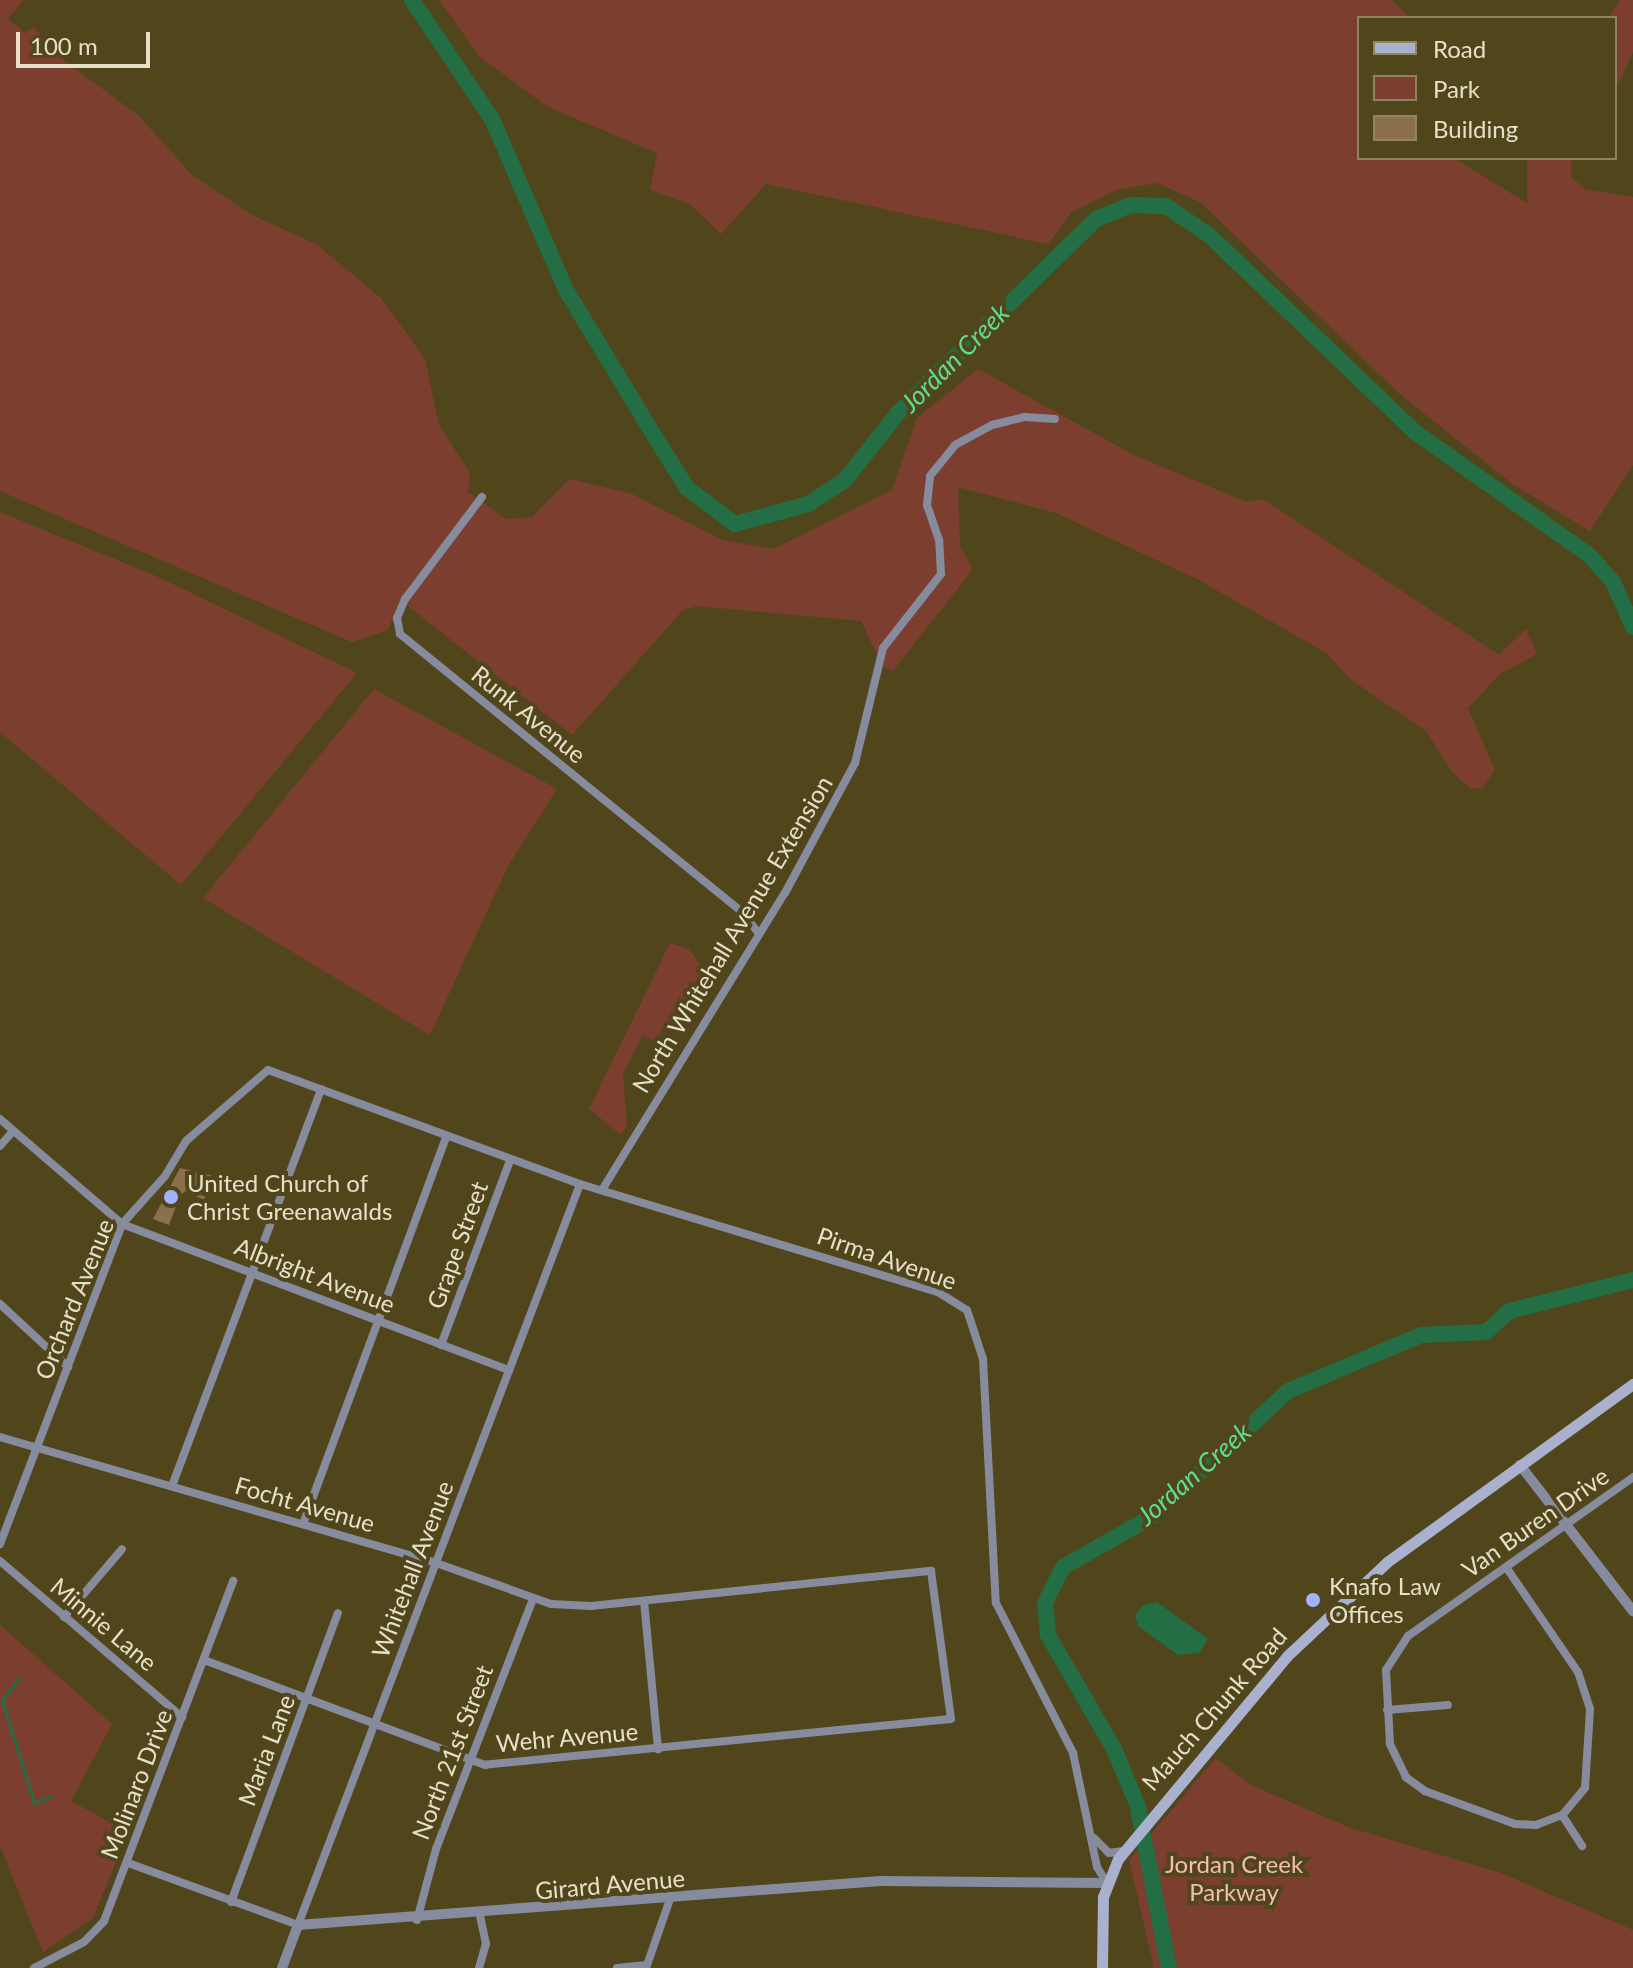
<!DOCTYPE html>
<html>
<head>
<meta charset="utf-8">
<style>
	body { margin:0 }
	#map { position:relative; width:1633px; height:1968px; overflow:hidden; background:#51461b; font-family:Lato,sans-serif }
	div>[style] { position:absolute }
	.green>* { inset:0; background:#7c3e2f }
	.water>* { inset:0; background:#236e44 }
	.stream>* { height:3px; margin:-1.5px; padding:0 1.5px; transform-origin:1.5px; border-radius:1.5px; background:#236e44 }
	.river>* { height:16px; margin:-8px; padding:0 8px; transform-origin:8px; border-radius:8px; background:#236e44 }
	.building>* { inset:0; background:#8b704a }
	.minor>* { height:8px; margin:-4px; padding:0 4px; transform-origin:4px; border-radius:4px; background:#878b9e }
	.tertiary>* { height:10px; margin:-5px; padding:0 5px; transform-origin:5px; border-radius:5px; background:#878b9e }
	.secondary>* { height:11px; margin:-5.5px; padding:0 5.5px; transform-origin:5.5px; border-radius:5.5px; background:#aab1cf }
	.dots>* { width:22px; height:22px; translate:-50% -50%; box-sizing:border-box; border:4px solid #51461b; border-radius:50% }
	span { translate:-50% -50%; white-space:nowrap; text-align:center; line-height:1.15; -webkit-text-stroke:8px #51461b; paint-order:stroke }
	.street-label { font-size:24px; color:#e6e0c9 }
	.poi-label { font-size:24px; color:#e6e0c9 }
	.left { translate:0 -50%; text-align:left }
	.park-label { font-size:24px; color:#f0bdaf }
	.water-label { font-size:26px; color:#5ddc92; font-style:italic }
	.legend { position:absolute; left:1357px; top:16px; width:260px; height:144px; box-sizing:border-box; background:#51461b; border:2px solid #8d8461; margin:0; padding:10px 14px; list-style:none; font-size:24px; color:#e6e0c9 }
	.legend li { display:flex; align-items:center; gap:16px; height:40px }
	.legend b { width:40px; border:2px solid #8d8461 }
	.scale { position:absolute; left:16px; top:32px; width:134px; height:36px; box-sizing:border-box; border:4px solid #e6e0c9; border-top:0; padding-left:10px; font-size:24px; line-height:28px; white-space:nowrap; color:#e6e0c9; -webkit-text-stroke:6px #51461b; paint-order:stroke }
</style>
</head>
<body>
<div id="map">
	<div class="green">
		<i style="clip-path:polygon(0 0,23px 0,8px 19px,25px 33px,33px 27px,58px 56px,139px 116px,192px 175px,252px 215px,316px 244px,381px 298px,425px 359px,439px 425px,470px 473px,468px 492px,506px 519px,532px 517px,570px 479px,632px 494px,722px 540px,773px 549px,892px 490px,917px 418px,978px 369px,1132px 454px,1246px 502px,1263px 499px,1499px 655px,1526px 629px,1537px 654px,1500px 674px,1468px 708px,1495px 770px,1482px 788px,1471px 789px,1452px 772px,1426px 731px,1350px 679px,1328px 654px,1197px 579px,1056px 513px,958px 487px,960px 546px,973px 569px,893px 671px,883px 667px,861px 621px,697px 606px,682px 611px,572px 735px,400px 600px,388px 630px,352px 642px,0 491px)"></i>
		<i style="clip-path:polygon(439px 0,1391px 0,1411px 18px,1359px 18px,1359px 158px,1454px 158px,1527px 203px,1527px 158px,1571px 158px,1571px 177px,1585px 189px,1633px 197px,1633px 465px,1590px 531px,1514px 485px,1401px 395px,1200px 202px,1157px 183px,1116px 190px,1072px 212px,1048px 244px,766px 184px,721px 234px,690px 204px,650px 190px,657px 153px,548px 107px,480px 57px)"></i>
		<i style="clip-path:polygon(1620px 0,1633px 0,1633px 52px,1615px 91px,1615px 18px,1609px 18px)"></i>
		<i style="clip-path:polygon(0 512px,156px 576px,357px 673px,181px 885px,0 732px)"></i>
		<i style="clip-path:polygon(374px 689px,557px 789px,508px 866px,430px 1035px,203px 898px)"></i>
		<i style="clip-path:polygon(670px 943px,689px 949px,706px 973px,654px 1042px,643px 1035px,623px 1074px,627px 1125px,621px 1135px,589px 1109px)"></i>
		<i style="clip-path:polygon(0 1625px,112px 1724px,71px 1801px,128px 1832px,93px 1918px,43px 1952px,0 1846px)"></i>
		<i style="clip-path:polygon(1216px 1758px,1251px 1785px,1348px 1827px,1501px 1873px,1633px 1930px,1633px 1968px,1154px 1968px,1129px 1860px)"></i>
	</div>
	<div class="water">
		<i style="clip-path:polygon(1157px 1602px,1208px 1639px,1199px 1653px,1178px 1655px,1138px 1626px,1135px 1615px,1143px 1605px)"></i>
	</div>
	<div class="stream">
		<i style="left:19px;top:1678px;width:28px;rotate:128deg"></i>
		<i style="left:2px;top:1700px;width:108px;rotate:72.7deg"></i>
		<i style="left:34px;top:1803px;width:17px;rotate:-21deg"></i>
	</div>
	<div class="river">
		<i style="left:412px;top:0;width:143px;rotate:56.1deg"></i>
		<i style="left:492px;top:119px;width:186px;rotate:66.6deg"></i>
		<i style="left:566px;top:290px;width:172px;rotate:58.8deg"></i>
		<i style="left:655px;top:437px;width:60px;rotate:57.9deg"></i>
		<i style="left:687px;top:488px;width:60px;rotate:36.9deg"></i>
		<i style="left:735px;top:524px;width:76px;rotate:-15.3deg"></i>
		<i style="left:808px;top:504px;width:44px;rotate:-33deg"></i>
		<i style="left:845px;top:480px;width:85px;rotate:-51.7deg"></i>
		<i style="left:898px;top:413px;width:277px;rotate:-44.4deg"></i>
		<i style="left:1096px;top:219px;width:38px;rotate:-22deg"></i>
		<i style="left:1131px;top:205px;width:35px;rotate:2deg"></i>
		<i style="left:1166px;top:206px;width:53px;rotate:34.3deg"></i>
		<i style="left:1210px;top:236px;width:284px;rotate:43.7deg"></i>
		<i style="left:1415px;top:432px;width:213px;rotate:35.3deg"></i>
		<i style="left:1589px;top:555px;width:36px;rotate:48deg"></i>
		<i style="left:1613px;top:582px;width:49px;rotate:66deg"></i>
		<i style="left:1169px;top:1968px;width:167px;rotate:-101deg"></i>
		<i style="left:1137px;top:1804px;width:60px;rotate:-112.7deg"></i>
		<i style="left:1114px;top:1749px;width:132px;rotate:-120.1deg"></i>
		<i style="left:1048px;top:1635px;width:32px;rotate:-95deg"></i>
		<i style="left:1045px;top:1603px;width:40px;rotate:-63.4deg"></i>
		<i style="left:1063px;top:1567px;width:103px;rotate:-29.5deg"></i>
		<i style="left:1153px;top:1516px;width:184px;rotate:-42.8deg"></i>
		<i style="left:1288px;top:1391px;width:144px;rotate:-22.8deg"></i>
		<i style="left:1421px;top:1335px;width:65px;rotate:-2.6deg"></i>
		<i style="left:1486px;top:1332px;width:31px;rotate:-42deg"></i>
		<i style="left:1509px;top:1311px;width:128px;rotate:-14deg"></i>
	</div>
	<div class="building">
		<i style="clip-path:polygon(180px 1168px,213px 1176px,204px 1200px,185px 1191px,180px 1196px,169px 1225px,153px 1219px)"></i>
	</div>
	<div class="minor">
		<i style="left:482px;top:497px;width:128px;rotate:127deg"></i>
		<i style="left:405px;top:599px;width:21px;rotate:113deg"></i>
		<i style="left:397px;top:618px;width:16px;rotate:79deg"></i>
		<i style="left:400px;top:634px;width:438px;rotate:39.1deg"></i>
		<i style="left:740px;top:910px;width:28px;rotate:51deg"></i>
		<i style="left:0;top:1119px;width:161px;rotate:40.7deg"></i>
		<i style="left:122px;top:1224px;width:414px;rotate:20.7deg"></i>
		<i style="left:0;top:1146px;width:20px;rotate:-49deg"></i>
		<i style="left:602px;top:1190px;width:349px;rotate:-58.4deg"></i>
		<i style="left:785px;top:893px;width:148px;rotate:-61.7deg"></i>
		<i style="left:855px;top:763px;width:118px;rotate:-76.3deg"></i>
		<i style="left:883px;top:648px;width:94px;rotate:-51.9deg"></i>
		<i style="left:941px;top:574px;width:34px;rotate:-93deg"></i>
		<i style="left:939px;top:540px;width:37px;rotate:-109deg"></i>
		<i style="left:927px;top:505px;width:29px;rotate:-84deg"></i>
		<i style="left:930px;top:476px;width:40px;rotate:-51deg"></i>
		<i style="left:955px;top:445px;width:42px;rotate:-28.4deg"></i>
		<i style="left:992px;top:425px;width:34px;rotate:-14deg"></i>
		<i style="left:1025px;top:417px;width:30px;rotate:4deg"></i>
		<i style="left:0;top:1304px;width:93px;rotate:42.8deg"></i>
		<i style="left:441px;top:1345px;width:197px;rotate:-69.5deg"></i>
		<i style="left:0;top:1437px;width:454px;rotate:16.1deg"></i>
		<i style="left:436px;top:1563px;width:122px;rotate:19.6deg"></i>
		<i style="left:551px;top:1604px;width:40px;rotate:2.9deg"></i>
		<i style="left:591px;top:1606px;width:342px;rotate:-5.9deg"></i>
		<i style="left:931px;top:1571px;width:149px;rotate:82.3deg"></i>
		<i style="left:951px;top:1719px;width:468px;rotate:174.4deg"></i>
		<i style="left:485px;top:1765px;width:300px;rotate:-159.5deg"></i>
		<i style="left:172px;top:1486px;width:424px;rotate:-69.4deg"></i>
		<i style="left:303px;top:1524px;width:413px;rotate:-69.7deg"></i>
		<i style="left:0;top:1544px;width:342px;rotate:-69.1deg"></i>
		<i style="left:122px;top:1224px;width:64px;rotate:-48.1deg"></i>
		<i style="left:165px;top:1176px;width:41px;rotate:-59deg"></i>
		<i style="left:186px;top:1141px;width:108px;rotate:-40.9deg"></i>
		<i style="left:268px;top:1070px;width:332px;rotate:20.1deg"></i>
		<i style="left:580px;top:1184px;width:374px;rotate:16.8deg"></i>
		<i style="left:938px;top:1292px;width:34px;rotate:32deg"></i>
		<i style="left:967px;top:1310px;width:52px;rotate:71.9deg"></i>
		<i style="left:983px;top:1359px;width:244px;rotate:87deg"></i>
		<i style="left:996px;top:1603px;width:169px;rotate:62.8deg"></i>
		<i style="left:1073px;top:1753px;width:116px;rotate:78.1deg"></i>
		<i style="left:1097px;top:1867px;width:19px;rotate:58deg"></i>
		<i style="left:0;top:1561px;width:240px;rotate:40.6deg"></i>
		<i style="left:1506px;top:1567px;width:127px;rotate:55.6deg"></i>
		<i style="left:1578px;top:1672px;width:39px;rotate:72deg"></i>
		<i style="left:1590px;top:1709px;width:79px;rotate:93.6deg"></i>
		<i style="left:1585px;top:1788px;width:35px;rotate:130deg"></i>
		<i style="left:1562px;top:1815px;width:28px;rotate:159deg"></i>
		<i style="left:1536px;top:1825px;width:21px;rotate:-177deg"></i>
		<i style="left:1515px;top:1824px;width:96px;rotate:-159.9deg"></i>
		<i style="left:1425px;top:1791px;width:24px;rotate:-144deg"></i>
		<i style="left:1406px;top:1777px;width:37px;rotate:-116deg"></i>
		<i style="left:1390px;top:1744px;width:74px;rotate:-93.1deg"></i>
		<i style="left:1386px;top:1670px;width:40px;rotate:-57.1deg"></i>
		<i style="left:1408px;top:1636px;width:276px;rotate:-35.2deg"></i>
		<i style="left:644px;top:1601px;width:149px;rotate:84.6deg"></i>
		<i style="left:64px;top:1617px;width:89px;rotate:-49.5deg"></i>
		<i style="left:1387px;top:1710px;width:61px;rotate:-4.7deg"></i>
		<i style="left:1562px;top:1815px;width:37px;rotate:57deg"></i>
		<i style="left:1094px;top:1838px;width:21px;rotate:45deg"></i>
		<i style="left:1109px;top:1853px;width:14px;rotate:-8deg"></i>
		<i style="left:128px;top:1863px;width:181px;rotate:20deg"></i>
		<i style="left:298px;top:1925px;width:793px;rotate:-69.16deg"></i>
		<i style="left:231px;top:1902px;width:308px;rotate:-69.7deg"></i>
		<i style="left:417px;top:1920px;width:73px;rotate:-75deg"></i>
		<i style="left:436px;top:1849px;width:268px;rotate:-68.8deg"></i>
		<i style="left:34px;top:1968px;width:56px;rotate:-27.5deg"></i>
		<i style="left:84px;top:1942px;width:29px;rotate:-46deg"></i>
		<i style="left:104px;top:1921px;width:364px;rotate:-69.2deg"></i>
		<i style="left:479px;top:1968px;width:25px;rotate:-74deg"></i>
		<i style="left:486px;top:1944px;width:30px;rotate:-102deg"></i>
		<i style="left:617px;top:1968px;width:30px;rotate:-6deg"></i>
		<i style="left:646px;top:1968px;width:73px;rotate:-70.8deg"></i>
	</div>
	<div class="tertiary">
		<i style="left:1520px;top:1465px;width:185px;rotate:52.3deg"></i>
		<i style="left:282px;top:1968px;width:46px;rotate:-69.6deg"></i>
		<i style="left:298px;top:1925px;width:584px;rotate:-4.32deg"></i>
		<i style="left:880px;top:1881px;width:227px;rotate:0.5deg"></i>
	</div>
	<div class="secondary">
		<i style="left:1102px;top:1968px;width:71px;rotate:-89.2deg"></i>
		<i style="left:1103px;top:1897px;width:41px;rotate:-68.5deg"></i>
		<i style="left:1118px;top:1859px;width:264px;rotate:-50.2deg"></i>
		<i style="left:1287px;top:1656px;width:137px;rotate:-43.2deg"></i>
		<i style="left:1387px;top:1562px;width:304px;rotate:-35.9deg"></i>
	</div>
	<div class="dots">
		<i style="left:171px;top:1197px;background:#a3b2fd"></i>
		<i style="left:1313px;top:1600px;background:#a3b2fd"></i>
	</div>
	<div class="street-label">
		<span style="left:529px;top:714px;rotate:39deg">Runk Avenue</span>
		<span style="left:732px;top:934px;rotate:-59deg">North Whitehall Avenue Extension</span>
		<span style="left:457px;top:1245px;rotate:-70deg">Grape Street</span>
		<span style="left:887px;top:1258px;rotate:19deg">Pirma Avenue</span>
		<span style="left:315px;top:1275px;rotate:21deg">Albright Avenue</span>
		<span style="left:74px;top:1299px;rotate:-68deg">Orchard Avenue</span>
		<span style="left:305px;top:1504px;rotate:16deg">Focht Avenue</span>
		<span style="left:1535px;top:1522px;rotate:-35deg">Van Buren Drive</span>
		<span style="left:412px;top:1569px;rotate:-69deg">Whitehall Avenue</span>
		<span style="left:104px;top:1624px;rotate:40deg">Minnie Lane</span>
		<span style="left:1214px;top:1709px;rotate:-49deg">Mauch Chunk Road</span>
		<span style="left:567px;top:1737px;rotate:-5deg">Wehr Avenue</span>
		<span style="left:266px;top:1750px;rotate:-69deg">Maria Lane</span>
		<span style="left:452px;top:1752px;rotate:-69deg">North 21st Street</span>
		<span style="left:136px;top:1784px;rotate:-69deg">Molinaro Drive</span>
		<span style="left:610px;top:1884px;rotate:-5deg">Girard Avenue</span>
	</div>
	<div class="poi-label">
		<span class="left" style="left:187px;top:1197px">United Church of<br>Christ Greenawalds</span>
		<span class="left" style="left:1329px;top:1600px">Knafo Law<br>Offices</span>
	</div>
	<div class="park-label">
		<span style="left:1234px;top:1878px">Jordan Creek<br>Parkway</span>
	</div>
	<div class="water-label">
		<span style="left:955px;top:358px;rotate:-45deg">Jordan Creek</span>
		<span style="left:1194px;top:1474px;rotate:-41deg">Jordan Creek</span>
	</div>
	<ul class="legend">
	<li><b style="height:10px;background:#aab1cf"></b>Road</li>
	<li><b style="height:22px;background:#7c3e2f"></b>Park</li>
	<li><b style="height:22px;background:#8b704a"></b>Building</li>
	</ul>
	<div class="scale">100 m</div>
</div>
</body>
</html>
